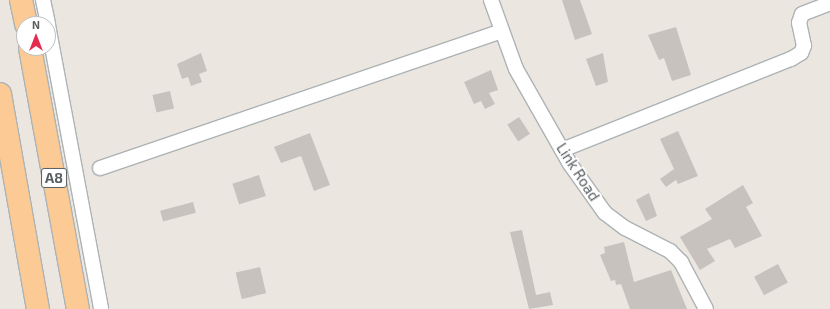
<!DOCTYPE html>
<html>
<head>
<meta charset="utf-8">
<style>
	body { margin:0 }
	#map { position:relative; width:830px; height:309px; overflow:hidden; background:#ebe6df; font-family:"Exo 2",sans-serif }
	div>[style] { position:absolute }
	.building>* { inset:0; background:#c8c2bf; transform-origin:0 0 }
	.roads { filter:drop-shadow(1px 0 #adb3b5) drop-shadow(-1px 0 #adb3b5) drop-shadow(0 1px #adb3b5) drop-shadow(0 -1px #adb3b5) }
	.minor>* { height:14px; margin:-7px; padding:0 7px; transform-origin:7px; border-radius:7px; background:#fff }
	.trunk>* { height:22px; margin:-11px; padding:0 11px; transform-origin:11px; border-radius:11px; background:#fcca94 }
	span { translate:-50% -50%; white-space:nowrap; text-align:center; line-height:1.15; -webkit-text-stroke:3.5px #fff; paint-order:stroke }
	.shield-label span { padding:1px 3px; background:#fff; border:1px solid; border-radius:3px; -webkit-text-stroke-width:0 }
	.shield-label { font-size:14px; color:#585e60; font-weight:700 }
	.street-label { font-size:15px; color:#585e60 }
	.north { position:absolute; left:16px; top:16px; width:40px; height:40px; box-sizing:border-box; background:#fff; border:1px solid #bcbfbf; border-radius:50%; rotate:0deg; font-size:11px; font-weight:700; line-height:16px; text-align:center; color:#585e60 }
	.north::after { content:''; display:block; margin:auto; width:14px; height:18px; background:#e52b4f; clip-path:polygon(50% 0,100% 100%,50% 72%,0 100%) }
</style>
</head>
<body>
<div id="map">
	<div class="building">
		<i style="clip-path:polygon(562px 0,580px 0,592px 34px,575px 40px)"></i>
		<i style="clip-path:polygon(676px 27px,691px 75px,672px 81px,664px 58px,659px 60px,648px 35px)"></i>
		<i style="clip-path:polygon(201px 53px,207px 71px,199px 74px,202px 82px,191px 86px,188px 77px,182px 79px,177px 64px)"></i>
		<i style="clip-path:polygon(603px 53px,608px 82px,596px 86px,586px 59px)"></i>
		<i style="clip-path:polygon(491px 70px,498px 90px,489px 93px,495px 104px,485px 109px,481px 101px,474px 104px,464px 82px)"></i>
		<i style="left:170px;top:91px;width:18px;height:18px;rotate:77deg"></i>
		<i style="left:519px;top:117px;width:20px;height:14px;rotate:57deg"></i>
		<i style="clip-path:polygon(678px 131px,698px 176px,678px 184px,676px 180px,666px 187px,660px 179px,674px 169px,660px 139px)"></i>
		<i style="clip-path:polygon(310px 133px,330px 185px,314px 191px,301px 156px,281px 163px,274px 147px)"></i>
		<i style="left:259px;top:175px;width:22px;height:28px;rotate:72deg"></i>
		<i style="clip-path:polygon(743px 185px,753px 203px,746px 207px,762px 236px,735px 248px,730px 239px,707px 249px,715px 261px,700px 270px,680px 237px,712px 219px,705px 209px)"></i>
		<i style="clip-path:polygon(649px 193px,657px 216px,646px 221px,636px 200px)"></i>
		<i style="left:193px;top:202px;width:11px;height:34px;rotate:75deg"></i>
		<i style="clip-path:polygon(522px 230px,536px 295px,550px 292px,553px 305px,529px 309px,510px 232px)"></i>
		<i style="clip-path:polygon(624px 242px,634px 282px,671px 270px,687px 309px,630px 309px,621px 284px,616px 285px,615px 280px,611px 281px,600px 255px,605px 253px,604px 247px)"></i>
		<i style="left:778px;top:264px;width:21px;height:27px;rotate:62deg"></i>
		<i style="left:260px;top:267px;width:27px;height:25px;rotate:77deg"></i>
	</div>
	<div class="roads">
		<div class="minor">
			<i style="left:43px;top:0;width:25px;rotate:78deg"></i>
			<i style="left:491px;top:0;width:73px;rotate:70.1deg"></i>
			<i style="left:516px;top:69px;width:109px;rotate:60.4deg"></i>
			<i style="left:570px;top:164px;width:60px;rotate:54.5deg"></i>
			<i style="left:605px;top:213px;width:25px;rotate:37deg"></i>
			<i style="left:625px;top:228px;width:51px;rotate:27.1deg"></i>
			<i style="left:670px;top:251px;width:16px;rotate:45deg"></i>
			<i style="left:681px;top:262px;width:53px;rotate:62deg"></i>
			<i style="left:48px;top:25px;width:289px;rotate:79.4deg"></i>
			<i style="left:562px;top:150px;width:246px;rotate:-21.7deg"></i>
			<i style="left:791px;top:59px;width:12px;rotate:-31deg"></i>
			<i style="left:801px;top:53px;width:8px;rotate:-67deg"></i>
			<i style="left:804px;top:46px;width:24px;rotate:-102deg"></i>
			<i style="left:799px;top:23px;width:9px;rotate:-72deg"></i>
			<i style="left:802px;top:14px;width:30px;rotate:-21deg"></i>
			<i style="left:100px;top:168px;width:422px;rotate:-18.8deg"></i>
		</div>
		<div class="trunk">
			<i style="left:21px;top:0;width:25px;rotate:78deg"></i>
			<i style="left:30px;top:48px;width:265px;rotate:79.6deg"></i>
			<i style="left:0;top:94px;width:218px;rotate:80deg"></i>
		</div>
	</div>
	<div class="shield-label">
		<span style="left:54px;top:178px">A8</span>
	</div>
	<div class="street-label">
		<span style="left:578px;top:172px;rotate:57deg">Link Road</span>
	</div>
	<div class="north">N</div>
</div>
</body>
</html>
